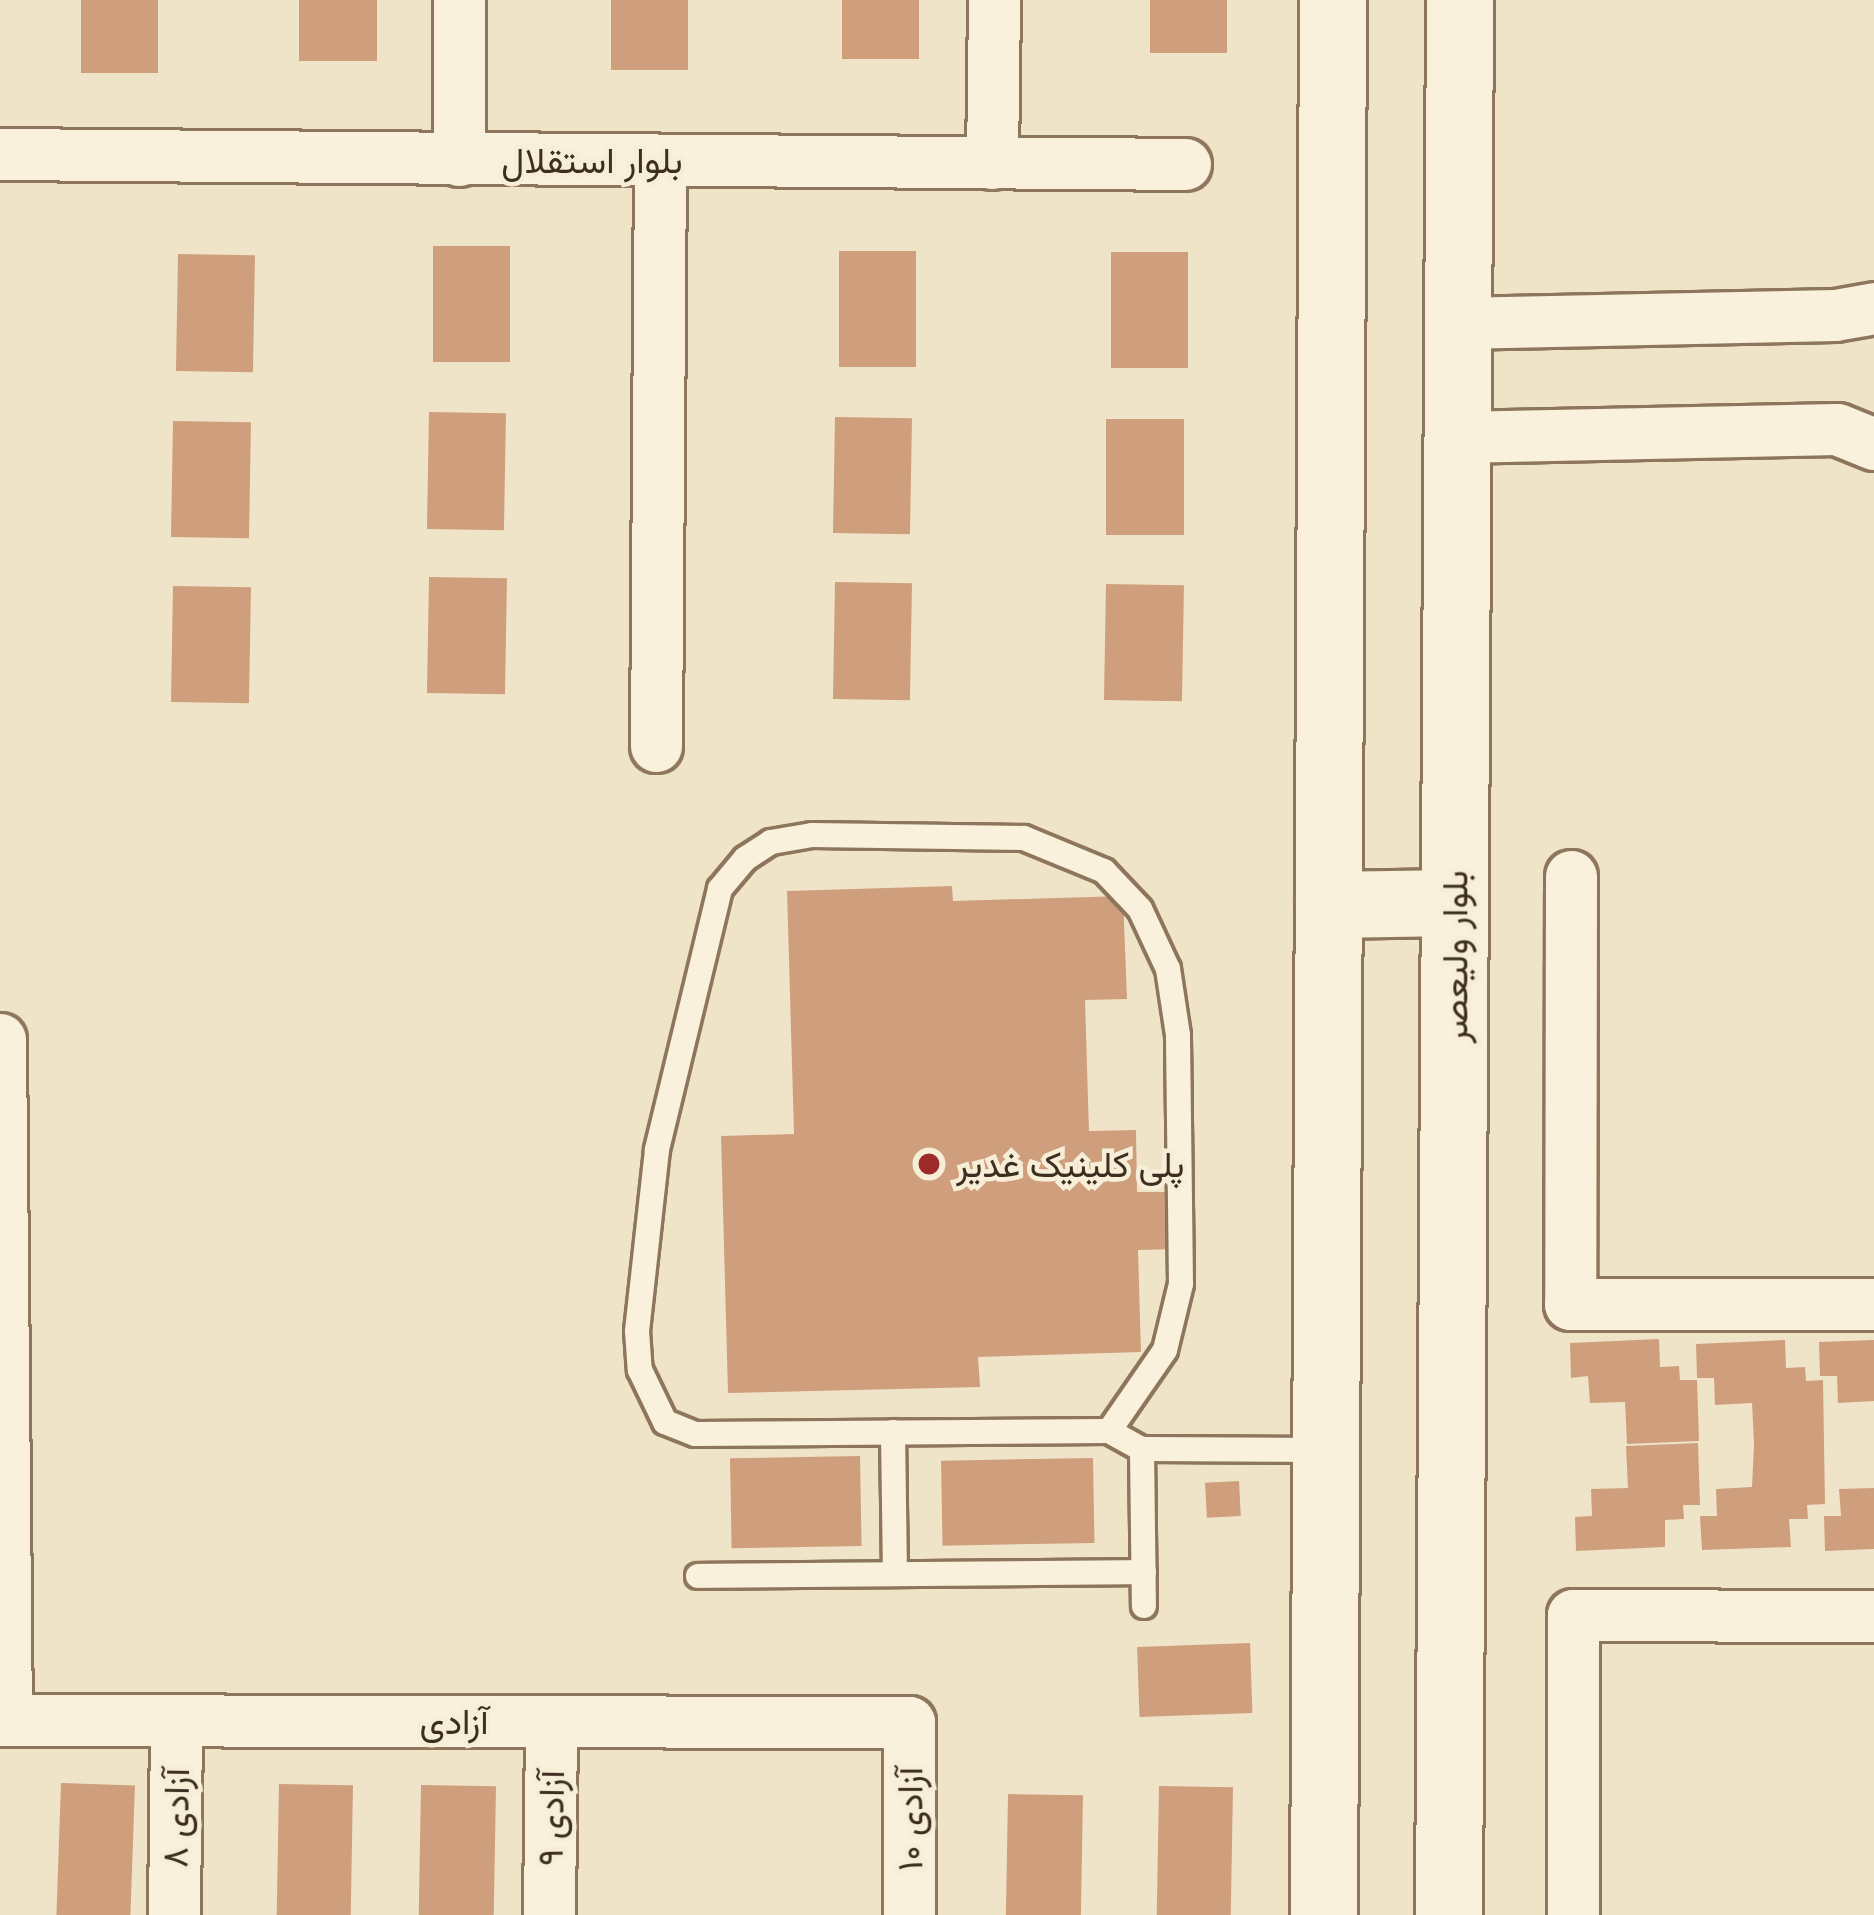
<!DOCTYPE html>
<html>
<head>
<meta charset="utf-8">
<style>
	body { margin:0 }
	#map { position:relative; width:1874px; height:1915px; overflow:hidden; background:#f0e4c8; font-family:"Noto Serif",Vazirmatn,serif }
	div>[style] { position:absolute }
	.building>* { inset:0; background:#cf9f7d; transform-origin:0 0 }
	.roads { filter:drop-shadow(3px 0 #8d765c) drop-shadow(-3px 0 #8d765c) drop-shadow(0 3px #8d765c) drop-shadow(0 -3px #8d765c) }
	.lane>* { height:24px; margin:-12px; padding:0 12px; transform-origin:12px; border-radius:12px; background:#faf1dc }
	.street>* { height:51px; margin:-25.5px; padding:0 25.5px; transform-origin:25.5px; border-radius:25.5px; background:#faf1dc }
	.secondary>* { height:66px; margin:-33px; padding:0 33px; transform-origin:33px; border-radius:33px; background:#faf1dc }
	.dots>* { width:33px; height:33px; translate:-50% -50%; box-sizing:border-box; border:6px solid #f7eed8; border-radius:50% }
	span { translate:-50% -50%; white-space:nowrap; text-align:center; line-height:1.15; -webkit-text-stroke:9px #f7eed8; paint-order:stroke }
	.street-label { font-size:36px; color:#3d2e20 }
	.poi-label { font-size:36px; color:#3d2e20 }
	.left { translate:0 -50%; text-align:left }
</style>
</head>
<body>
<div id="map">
	<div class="building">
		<i style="left:81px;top:0;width:77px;height:73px"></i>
		<i style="left:299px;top:0;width:78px;height:61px"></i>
		<i style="left:611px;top:0;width:77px;height:70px"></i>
		<i style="left:842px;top:0;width:77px;height:59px"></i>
		<i style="left:1150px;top:0;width:77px;height:53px"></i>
		<i style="left:433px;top:246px;width:77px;height:116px"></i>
		<i style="left:839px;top:251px;width:77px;height:116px"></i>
		<i style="left:1111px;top:252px;width:77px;height:116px"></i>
		<i style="left:178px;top:254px;width:77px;height:117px;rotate:1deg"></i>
		<i style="left:429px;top:412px;width:77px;height:117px;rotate:1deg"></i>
		<i style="left:835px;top:417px;width:77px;height:116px;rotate:1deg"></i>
		<i style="left:1106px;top:419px;width:78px;height:116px"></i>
		<i style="left:173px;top:421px;width:78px;height:116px;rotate:1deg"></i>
		<i style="left:429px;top:577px;width:78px;height:116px;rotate:1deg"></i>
		<i style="left:835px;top:582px;width:77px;height:117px;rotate:1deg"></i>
		<i style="left:1106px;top:584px;width:78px;height:116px;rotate:1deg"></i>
		<i style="left:173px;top:586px;width:78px;height:116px;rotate:1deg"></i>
		<i style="clip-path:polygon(952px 886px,953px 901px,1123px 896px,1127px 999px,1085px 1000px,1089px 1131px,1136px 1130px,1137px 1192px,1176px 1192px,1178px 1249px,1138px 1250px,1141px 1352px,978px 1357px,980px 1387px,728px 1393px,721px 1136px,794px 1134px,787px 891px)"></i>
		<i style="clip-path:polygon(1659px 1339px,1660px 1367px,1679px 1366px,1680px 1380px,1697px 1380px,1699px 1441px,1627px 1444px,1625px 1402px,1590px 1403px,1588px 1376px,1571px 1378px,1570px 1343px)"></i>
		<i style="clip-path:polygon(1785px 1340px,1786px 1368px,1805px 1367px,1806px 1381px,1823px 1380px,1825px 1504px,1807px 1505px,1808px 1519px,1789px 1519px,1791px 1547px,1702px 1550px,1700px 1516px,1717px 1516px,1716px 1489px,1752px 1487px,1754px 1445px,1752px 1403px,1715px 1405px,1714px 1378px,1697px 1378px,1696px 1344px)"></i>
		<i style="clip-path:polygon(1874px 1340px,1874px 1401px,1838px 1403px,1837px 1376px,1820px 1376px,1819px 1342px)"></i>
		<i style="clip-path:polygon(1698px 1443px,1700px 1505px,1683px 1505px,1684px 1519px,1665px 1520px,1665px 1547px,1576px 1551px,1575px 1517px,1592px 1516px,1591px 1489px,1628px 1488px,1626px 1446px)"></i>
		<i style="left:860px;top:1456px;width:90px;height:130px;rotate:89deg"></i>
		<i style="left:1093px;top:1458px;width:85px;height:152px;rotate:89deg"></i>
		<i style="left:1239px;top:1481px;width:35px;height:34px;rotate:87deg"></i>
		<i style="clip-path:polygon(1874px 1488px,1874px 1549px,1825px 1551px,1824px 1516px,1841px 1516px,1839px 1489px)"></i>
		<i style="left:1250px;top:1643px;width:70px;height:113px;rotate:88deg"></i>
		<i style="left:61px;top:1783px;width:74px;height:132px;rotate:2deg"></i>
		<i style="left:279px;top:1784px;width:74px;height:131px;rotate:1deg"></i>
		<i style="left:421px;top:1785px;width:75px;height:130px;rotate:1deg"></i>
		<i style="left:1159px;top:1786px;width:74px;height:129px;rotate:1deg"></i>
		<i style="left:1008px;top:1794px;width:75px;height:121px;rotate:1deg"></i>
	</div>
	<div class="roads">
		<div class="lane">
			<i style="left:1109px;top:1431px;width:98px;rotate:-55.3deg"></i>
			<i style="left:1165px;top:1350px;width:68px;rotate:-76.4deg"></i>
			<i style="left:1181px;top:1284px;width:249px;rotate:-90.7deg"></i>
			<i style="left:1178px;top:1035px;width:67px;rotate:-98.6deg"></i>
			<i style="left:1168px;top:969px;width:66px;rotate:-115deg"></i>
			<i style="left:1140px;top:909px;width:52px;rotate:-133.5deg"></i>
			<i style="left:1104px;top:871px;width:87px;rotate:-157.6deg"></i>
			<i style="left:1024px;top:838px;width:212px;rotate:-179.2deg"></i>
			<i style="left:812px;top:835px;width:42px;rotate:170.3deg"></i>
			<i style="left:771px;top:842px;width:31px;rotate:147deg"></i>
			<i style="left:745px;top:859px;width:39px;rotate:130deg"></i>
			<i style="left:720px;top:889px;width:268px;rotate:103.6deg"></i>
			<i style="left:657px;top:1150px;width:182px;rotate:96.3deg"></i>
			<i style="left:637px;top:1331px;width:39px;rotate:86deg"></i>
			<i style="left:640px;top:1370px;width:58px;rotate:64.3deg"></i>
			<i style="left:665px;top:1422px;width:32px;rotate:22deg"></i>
			<i style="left:695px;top:1434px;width:414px;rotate:-0.4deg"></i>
			<i style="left:1109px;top:1431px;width:38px;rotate:29deg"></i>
			<i style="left:1142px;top:1449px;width:180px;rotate:0.3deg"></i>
			<i style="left:893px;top:1432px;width:142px;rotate:89.2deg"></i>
			<i style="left:1142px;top:1449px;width:157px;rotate:89.3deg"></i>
			<i style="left:698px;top:1576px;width:446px;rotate:-0.5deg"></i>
		</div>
		<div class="street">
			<i style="left:0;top:154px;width:1185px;rotate:0.48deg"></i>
			<i style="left:459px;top:160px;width:160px;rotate:-90deg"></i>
			<i style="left:992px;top:163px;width:163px;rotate:-89.3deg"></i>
			<i style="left:1458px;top:323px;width:377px;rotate:-1.2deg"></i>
			<i style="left:1835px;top:315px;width:40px;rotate:-10deg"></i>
			<i style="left:1457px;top:437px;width:380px;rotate:-1.2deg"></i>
			<i style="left:1837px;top:429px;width:40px;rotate:22deg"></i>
			<i style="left:656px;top:746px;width:586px;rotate:-89.61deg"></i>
			<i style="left:1571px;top:876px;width:428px;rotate:90.1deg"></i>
			<i style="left:1570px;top:1304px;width:304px"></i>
			<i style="left:0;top:1039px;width:681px;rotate:89.5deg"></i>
			<i style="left:0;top:1720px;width:909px;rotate:0.13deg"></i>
			<i style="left:909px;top:1722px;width:193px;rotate:90deg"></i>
			<i style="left:174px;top:1915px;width:195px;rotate:-89.4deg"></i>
			<i style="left:549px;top:1915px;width:194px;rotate:-89.4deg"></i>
			<i style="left:1573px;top:1915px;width:300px;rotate:-90deg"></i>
			<i style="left:1573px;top:1615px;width:301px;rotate:0.2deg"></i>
		</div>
		<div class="secondary">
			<i style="left:1329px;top:905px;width:125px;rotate:-0.9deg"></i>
			<i style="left:1324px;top:1915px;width:1915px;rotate:-89.73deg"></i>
			<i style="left:1449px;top:1915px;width:1915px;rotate:-89.67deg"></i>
		</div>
	</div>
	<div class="dots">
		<i style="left:929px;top:1164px;background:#9e2a2b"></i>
	</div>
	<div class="street-label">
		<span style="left:592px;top:160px">بلوار استقلال</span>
		<span style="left:1454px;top:957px;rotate:-90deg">بلوار ولیعصر</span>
		<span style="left:454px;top:1721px">آزادی</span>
		<span style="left:175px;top:1818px;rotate:-89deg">آزادی ۸</span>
		<span style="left:550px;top:1818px;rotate:-89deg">آزادی ۹</span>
		<span style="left:909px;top:1819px;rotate:-90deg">آزادی ۱۰</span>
	</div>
	<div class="poi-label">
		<span class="left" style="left:956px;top:1164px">پلی کلینیک غدیر</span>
	</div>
</div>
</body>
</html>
